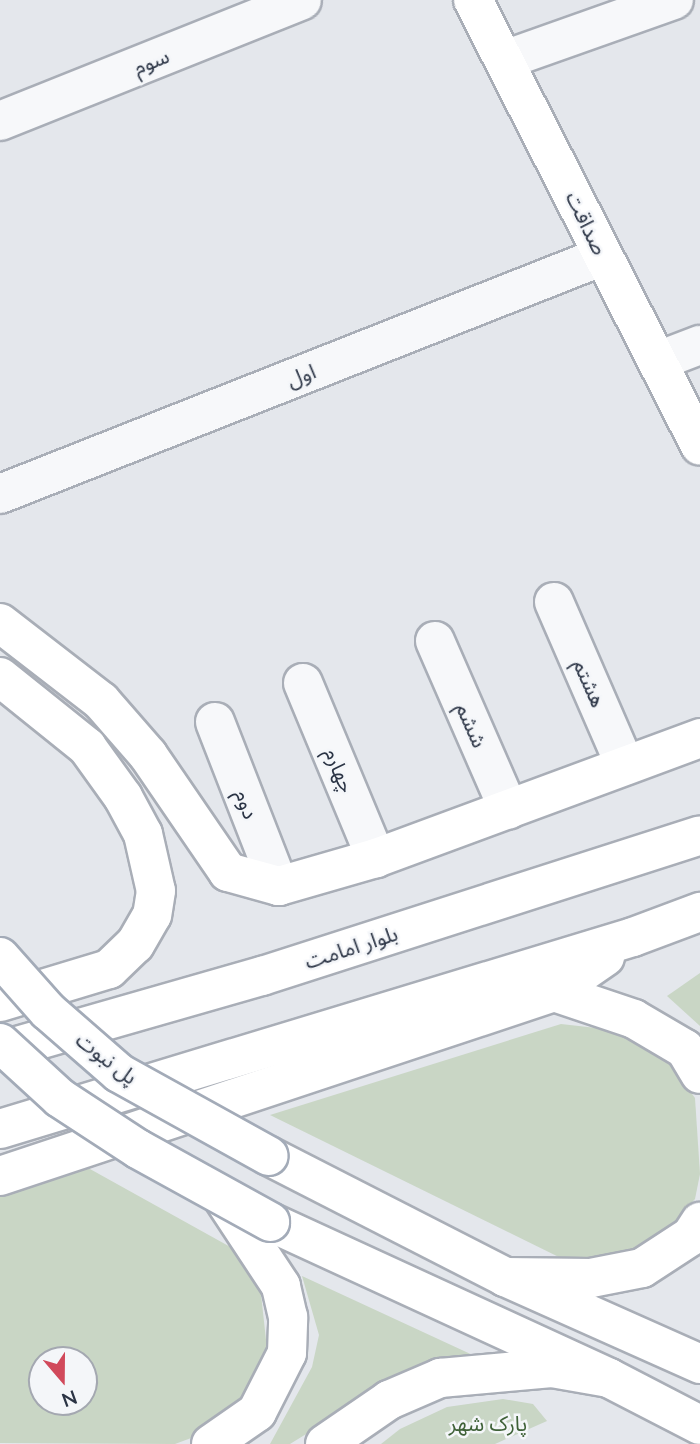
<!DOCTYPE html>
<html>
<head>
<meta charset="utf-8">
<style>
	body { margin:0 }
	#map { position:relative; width:700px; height:1444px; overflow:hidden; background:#e4e7ec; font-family:Lato,"Noto Sans Arabic",sans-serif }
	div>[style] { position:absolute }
	.green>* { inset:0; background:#c9d6c5 }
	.roads { filter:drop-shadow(2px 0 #a9aeb7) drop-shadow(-2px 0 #a9aeb7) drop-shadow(0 2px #a9aeb7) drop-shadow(0 -2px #a9aeb7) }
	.street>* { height:38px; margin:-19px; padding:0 19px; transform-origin:19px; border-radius:19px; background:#f7f8fa }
	.secondary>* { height:38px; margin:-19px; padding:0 19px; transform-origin:19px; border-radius:19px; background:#fff }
	.primary>* { height:38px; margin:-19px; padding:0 19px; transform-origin:19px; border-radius:19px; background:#fff }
	.highway>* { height:38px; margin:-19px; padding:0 19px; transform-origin:19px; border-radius:19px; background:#fff }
	.bridges { filter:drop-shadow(2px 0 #a3abb8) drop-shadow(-2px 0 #a3abb8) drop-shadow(0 2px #a3abb8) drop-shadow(0 -2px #a3abb8) }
	.primary-bridge>* { height:38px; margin:-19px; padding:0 19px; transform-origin:19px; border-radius:19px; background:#fff }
	span { translate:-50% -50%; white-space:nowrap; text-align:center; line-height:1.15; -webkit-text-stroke:5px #f4f6f9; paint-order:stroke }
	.street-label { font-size:21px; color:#2b3445 }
	.park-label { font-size:21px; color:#3f6138 }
	.north { position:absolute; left:28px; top:1346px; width:70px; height:70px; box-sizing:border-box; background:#f4f6f9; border:2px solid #a4a8b1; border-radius:50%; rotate:160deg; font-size:19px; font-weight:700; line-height:28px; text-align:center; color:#2b3445 }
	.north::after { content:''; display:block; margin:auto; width:24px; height:32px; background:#d1495b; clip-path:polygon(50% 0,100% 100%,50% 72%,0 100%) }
</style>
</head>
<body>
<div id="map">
	<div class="green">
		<i style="clip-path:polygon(700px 973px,700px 1026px,667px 996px)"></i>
		<i style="clip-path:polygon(561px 1024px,614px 1030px,667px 1059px,695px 1098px,700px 1174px,695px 1199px,662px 1237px,608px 1260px,571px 1263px,270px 1115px)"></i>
		<i style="clip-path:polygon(evenodd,81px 1164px,234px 1249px,261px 1294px,267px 1349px,239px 1409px,210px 1431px,175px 1444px,0 1443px,0 1188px,81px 1164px,42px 1360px,84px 1360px,84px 1402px,42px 1402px,42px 1360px)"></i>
		<i style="clip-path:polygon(302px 1276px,477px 1357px,358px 1402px,290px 1444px,270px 1444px,312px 1367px,319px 1335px)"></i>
		<i style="clip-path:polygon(503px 1399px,533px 1404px,547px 1421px,495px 1444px,381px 1444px,400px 1429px,447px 1407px)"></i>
	</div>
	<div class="roads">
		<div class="street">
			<i style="left:507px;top:59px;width:177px;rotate:-19.5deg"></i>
			<i style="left:0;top:121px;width:325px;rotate:-21.8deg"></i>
			<i style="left:658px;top:361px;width:45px;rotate:-20.9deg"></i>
			<i style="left:0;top:494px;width:648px;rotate:-21.54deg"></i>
			<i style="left:554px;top:602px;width:178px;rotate:66.5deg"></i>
			<i style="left:435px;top:641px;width:184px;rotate:66.4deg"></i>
			<i style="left:303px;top:683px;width:190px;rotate:67.4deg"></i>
			<i style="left:215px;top:722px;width:176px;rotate:68.7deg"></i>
		</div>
		<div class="secondary">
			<i style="left:473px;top:0;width:500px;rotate:63deg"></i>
		</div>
		<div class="primary">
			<i style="left:0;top:677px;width:112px;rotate:38.8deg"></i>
			<i style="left:87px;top:747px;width:62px;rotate:54.2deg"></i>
			<i style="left:123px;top:797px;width:42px;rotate:61.6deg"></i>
			<i style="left:143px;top:834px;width:58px;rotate:77.2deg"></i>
			<i style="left:156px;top:891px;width:24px;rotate:99deg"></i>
			<i style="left:152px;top:915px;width:34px;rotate:120deg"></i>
			<i style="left:135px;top:944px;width:36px;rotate:136deg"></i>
			<i style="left:109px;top:969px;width:114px;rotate:163.2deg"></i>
			<i style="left:269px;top:1156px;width:265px;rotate:27.1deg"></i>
			<i style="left:505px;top:1277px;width:214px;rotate:24deg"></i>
			<i style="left:270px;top:1222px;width:373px;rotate:24.7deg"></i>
			<i style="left:609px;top:1378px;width:102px;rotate:27.3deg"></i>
			<i style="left:211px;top:1444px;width:56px;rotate:-34.8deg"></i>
			<i style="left:257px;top:1412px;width:66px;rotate:-63deg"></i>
			<i style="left:287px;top:1353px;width:36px;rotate:-88deg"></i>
			<i style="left:288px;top:1317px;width:32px;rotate:-103deg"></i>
			<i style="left:281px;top:1286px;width:105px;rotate:-123.4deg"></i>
		</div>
		<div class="highway">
			<i style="left:0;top:623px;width:128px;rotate:37.7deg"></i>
			<i style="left:101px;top:701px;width:72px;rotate:49deg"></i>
			<i style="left:148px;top:755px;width:142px;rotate:55.6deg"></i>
			<i style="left:228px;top:872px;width:53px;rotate:15.4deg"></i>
			<i style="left:279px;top:886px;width:101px;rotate:-16.1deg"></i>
			<i style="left:376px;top:858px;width:346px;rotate:-20.3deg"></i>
			<i style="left:554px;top:992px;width:84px;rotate:18.6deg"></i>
			<i style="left:634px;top:1019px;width:59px;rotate:30.5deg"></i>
			<i style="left:685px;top:1049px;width:29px;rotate:59deg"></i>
			<i style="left:0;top:1051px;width:273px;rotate:-16deg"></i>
			<i style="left:262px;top:976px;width:460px;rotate:-17.8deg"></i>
			<i style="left:0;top:1129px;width:661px;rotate:-16.87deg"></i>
			<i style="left:633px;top:937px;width:72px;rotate:-20.5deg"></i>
			<i style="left:0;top:1176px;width:584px;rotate:-18.37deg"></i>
			<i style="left:554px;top:992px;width:62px;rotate:-34.5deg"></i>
			<i style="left:505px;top:1277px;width:86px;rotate:0.7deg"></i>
			<i style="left:591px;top:1278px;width:52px;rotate:-11.1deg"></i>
			<i style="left:642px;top:1268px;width:59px;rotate:-33.1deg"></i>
			<i style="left:691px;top:1236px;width:17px;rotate:-57deg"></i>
			<i style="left:325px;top:1444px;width:78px;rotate:-34.5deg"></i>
			<i style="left:389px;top:1400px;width:56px;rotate:-23.3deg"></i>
			<i style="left:440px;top:1378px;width:112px;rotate:-5.1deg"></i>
			<i style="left:552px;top:1368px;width:58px;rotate:10deg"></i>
		</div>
	</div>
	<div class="bridges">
		<div class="primary-bridge">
			<i style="left:0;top:957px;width:72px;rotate:48.4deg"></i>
			<i style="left:48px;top:1011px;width:94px;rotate:41.1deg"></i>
			<i style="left:119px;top:1073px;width:171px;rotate:29deg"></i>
			<i style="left:0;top:1043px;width:81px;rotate:42.5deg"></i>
			<i style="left:60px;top:1098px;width:93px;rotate:33.2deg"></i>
			<i style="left:138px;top:1149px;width:151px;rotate:28.9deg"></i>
		</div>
	</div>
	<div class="street-label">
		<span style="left:151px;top:61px;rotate:-22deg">سوم</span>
		<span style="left:587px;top:223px;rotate:64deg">صداقت</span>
		<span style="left:301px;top:375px;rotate:-21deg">اول</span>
		<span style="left:590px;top:683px;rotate:66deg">هشتم</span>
		<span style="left:472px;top:725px;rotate:66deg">ششم</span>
		<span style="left:340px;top:770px;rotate:67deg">چهارم</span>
		<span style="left:247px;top:804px;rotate:69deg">دوم</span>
		<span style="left:351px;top:947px;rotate:-18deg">بلوار امامت</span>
		<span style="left:107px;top:1058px;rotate:37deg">پل نبوت</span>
	</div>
	<div class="park-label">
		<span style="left:488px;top:1423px">پارک شهر</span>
	</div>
	<div class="north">N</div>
</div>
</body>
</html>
